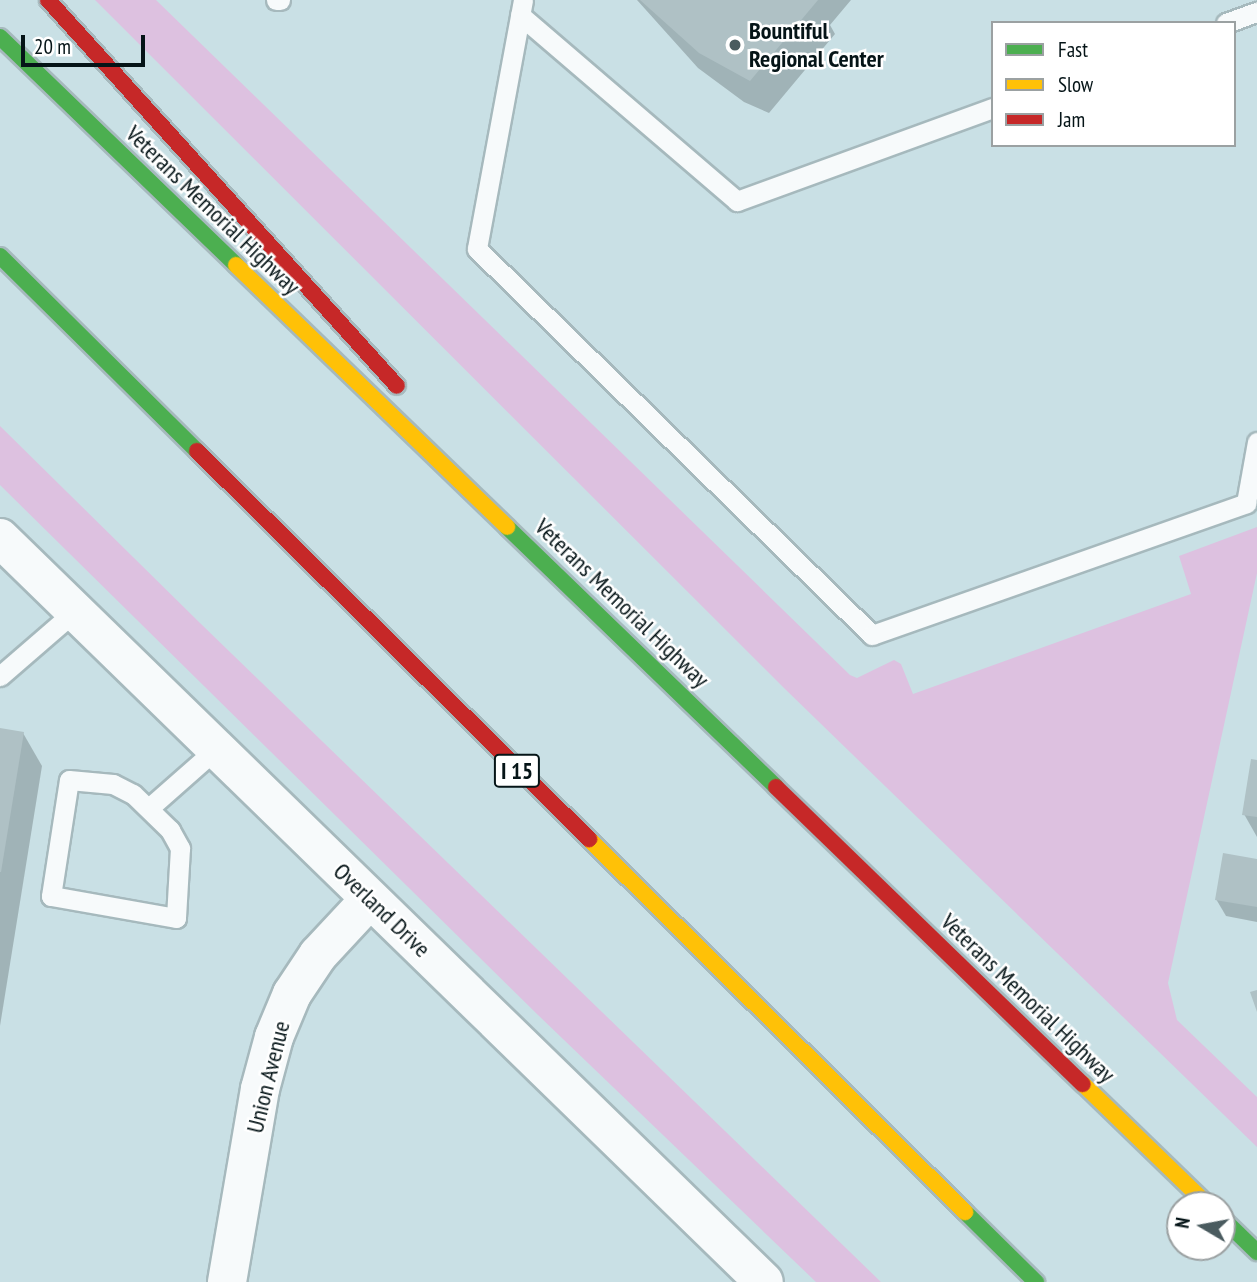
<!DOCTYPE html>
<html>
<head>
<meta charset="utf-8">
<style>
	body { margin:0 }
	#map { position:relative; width:1257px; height:1282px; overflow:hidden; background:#c9e0e5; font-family:"PT Sans Narrow",sans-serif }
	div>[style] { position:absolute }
	.green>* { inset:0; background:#ddc1e0 }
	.shadow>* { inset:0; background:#0003 }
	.building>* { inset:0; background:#afc1c5 }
	.roads { filter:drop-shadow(2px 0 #a6b9bd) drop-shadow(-2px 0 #a6b9bd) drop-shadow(0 2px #a6b9bd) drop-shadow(0 -2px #a6b9bd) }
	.lane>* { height:19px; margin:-9.5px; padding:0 9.5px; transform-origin:9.5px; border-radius:9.5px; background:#f7fafb }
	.street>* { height:38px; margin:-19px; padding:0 19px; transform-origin:19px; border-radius:19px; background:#f7fafb }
	.fast>* { height:16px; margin:-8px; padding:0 8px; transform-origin:8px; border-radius:8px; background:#4caf50 }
	.slow>* { height:16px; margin:-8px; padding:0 8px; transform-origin:8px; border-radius:8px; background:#ffc107 }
	.jam>* { height:16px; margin:-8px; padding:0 8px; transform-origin:8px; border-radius:8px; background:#c62828 }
	.dots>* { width:19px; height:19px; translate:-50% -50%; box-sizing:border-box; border:4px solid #fff; border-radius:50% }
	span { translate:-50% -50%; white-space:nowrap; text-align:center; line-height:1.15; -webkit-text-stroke:5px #fff; paint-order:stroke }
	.shield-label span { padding:2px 5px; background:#fff; border:2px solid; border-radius:5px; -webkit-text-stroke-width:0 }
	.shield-label { font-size:23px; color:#051417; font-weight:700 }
	.poi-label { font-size:24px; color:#051417; font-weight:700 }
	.left { translate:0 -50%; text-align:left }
	.street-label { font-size:24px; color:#051417 }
	.legend { position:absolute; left:991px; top:21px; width:245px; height:126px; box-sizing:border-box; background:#fff; border:2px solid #9ba1a2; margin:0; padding:9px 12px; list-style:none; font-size:21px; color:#051417 }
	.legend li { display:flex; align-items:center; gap:14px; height:35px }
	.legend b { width:35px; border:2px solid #9ba1a2 }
	.north { position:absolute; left:1166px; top:1191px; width:70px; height:70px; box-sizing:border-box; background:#fff; border:2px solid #9ba1a2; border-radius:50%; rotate:280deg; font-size:19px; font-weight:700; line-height:28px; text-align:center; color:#051417 }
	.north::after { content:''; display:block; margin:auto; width:24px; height:32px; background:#4a5b5f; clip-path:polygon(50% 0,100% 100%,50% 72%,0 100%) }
	.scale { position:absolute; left:21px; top:35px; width:124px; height:32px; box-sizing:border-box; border:4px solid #051417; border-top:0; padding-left:9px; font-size:21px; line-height:24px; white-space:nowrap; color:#051417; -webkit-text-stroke:5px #fff; paint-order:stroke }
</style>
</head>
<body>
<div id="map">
	<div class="green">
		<i style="clip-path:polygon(95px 0,156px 0,850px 675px,857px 678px,894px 660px,901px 664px,913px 694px,1191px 594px,1179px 556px,1257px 527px,1257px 573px,1168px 983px,1177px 1020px,1257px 1097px,1257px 1147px,784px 688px)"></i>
		<i style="clip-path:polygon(0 426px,200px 623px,881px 1282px,816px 1282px,538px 1015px,0 485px)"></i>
	</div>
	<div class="shadow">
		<i style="clip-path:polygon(637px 0,851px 0,830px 25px,835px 34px,769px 113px,744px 102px,698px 68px)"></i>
		<i style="clip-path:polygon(0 730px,23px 733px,42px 766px,0 1026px)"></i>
		<i style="clip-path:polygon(1257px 761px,1257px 837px,1244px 814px)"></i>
		<i style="clip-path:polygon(1257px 861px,1257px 922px,1226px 916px,1216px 899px)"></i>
	</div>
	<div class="building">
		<i style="clip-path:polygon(640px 0,818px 0,750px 81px,699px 53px)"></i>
		<i style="clip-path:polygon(0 728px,24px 732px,1px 872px,0 872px)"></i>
		<i style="clip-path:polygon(1251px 759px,1257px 760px,1257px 817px,1242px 815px)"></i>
		<i style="clip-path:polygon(1223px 853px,1257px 859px,1257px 907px,1215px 900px)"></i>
		<i style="clip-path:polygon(1257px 990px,1257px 1012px,1250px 992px)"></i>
	</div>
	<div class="roads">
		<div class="lane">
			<i style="left:276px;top:0;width:4px"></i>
			<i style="left:523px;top:0;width:253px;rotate:100.5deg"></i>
			<i style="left:477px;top:249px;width:552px;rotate:44.34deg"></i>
			<i style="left:872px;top:635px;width:397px;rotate:-19.4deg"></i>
			<i style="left:1246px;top:503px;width:62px;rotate:-79.8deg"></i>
			<i style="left:520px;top:15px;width:286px;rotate:40.6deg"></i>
			<i style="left:737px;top:201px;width:272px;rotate:-20deg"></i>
			<i style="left:1226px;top:23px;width:33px;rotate:-20deg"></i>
			<i style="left:0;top:676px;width:99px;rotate:-40.9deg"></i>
			<i style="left:69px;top:780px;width:44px;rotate:5.2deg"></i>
			<i style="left:113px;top:784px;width:22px;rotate:27deg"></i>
			<i style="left:133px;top:794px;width:52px;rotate:44.2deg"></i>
			<i style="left:170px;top:830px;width:21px;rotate:61deg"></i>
			<i style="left:180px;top:848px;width:70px;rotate:93.3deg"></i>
			<i style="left:176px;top:918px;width:127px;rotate:-170deg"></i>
			<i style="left:51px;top:896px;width:117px;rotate:-81.2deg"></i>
			<i style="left:149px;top:808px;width:91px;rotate:-41.4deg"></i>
		</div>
		<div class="street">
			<i style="left:0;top:538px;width:1066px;rotate:44.24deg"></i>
			<i style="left:227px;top:1282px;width:196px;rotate:-80.3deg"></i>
			<i style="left:260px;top:1089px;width:54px;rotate:-74.9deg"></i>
			<i style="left:274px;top:1037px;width:47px;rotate:-67.3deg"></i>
			<i style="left:292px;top:994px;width:47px;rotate:-56.3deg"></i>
			<i style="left:318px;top:955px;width:76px;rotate:-47.1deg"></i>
		</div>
		<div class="fast">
			<i style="left:0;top:37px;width:328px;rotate:44deg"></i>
			<i style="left:0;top:256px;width:277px;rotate:44.7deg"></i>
			<i style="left:507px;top:527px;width:374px;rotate:44deg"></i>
			<i style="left:965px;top:1212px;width:100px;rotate:44.6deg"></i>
			<i style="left:1222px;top:1218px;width:49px;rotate:44.2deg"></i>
		</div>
		<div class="slow">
			<i style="left:236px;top:265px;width:377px;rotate:44deg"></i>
			<i style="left:589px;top:839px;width:530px;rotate:44.77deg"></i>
			<i style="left:1083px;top:1084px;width:174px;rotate:44.1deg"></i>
		</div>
		<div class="jam">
			<i style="left:48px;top:0;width:520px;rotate:47.88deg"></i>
			<i style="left:197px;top:451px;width:552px;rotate:44.71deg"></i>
			<i style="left:776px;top:787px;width:427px;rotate:44.1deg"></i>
		</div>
	</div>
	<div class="dots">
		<i style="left:735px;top:45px;background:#4a5b5f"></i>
	</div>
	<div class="shield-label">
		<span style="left:517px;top:771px">I 15</span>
	</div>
	<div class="poi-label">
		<span class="left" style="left:749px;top:45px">Bountiful<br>Regional Center</span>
	</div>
	<div class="street-label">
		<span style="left:213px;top:210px;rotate:44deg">Veterans Memorial Highway</span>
		<span style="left:622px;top:603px;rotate:44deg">Veterans Memorial Highway</span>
		<span style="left:382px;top:910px;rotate:44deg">Overland Drive</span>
		<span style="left:1028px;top:998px;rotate:44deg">Veterans Memorial Highway</span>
		<span style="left:268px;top:1077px;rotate:-76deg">Union Avenue</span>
	</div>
	<ul class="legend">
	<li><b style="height:9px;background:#4caf50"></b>Fast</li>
	<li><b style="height:9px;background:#ffc107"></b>Slow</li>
	<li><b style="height:9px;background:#c62828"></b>Jam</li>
	</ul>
	<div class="north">N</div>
	<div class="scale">20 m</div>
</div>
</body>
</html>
